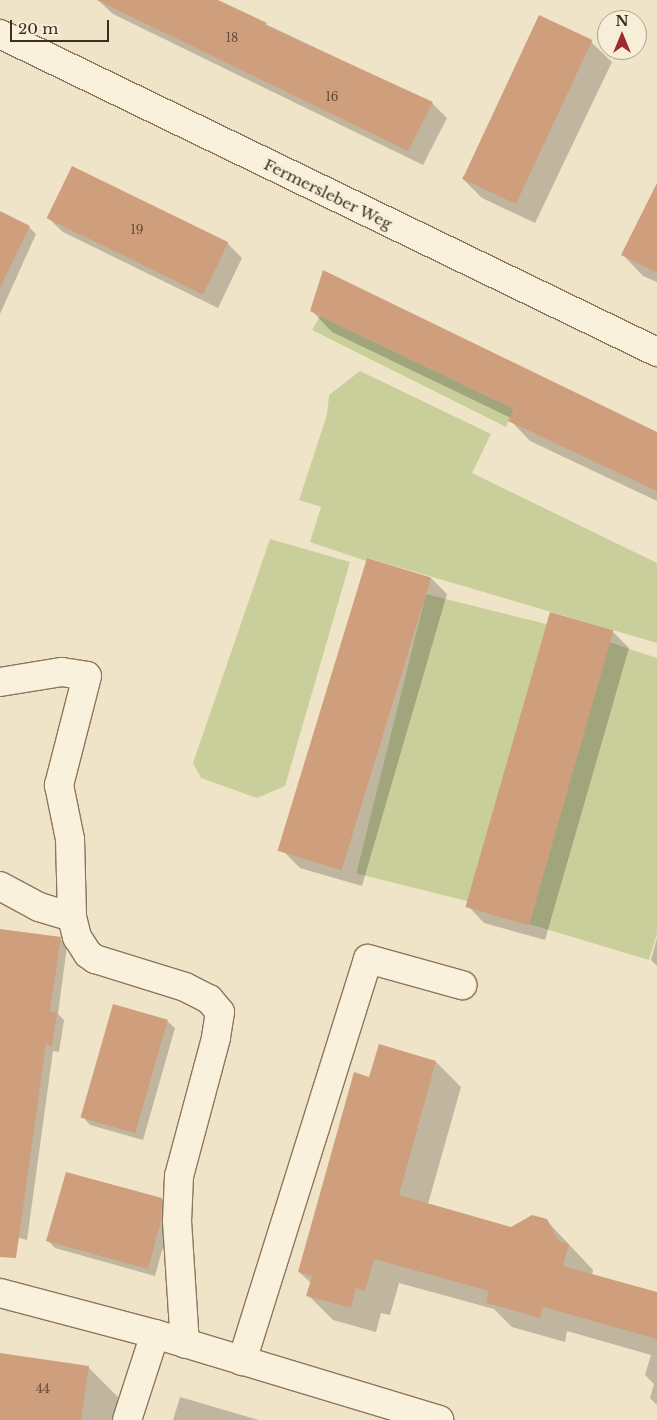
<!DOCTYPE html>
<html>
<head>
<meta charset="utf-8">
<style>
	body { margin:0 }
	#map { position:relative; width:657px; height:1420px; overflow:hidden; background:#f0e4c8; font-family:"Libre Baskerville",serif }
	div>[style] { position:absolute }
	.green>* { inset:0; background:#c9cf9b; transform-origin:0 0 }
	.shadow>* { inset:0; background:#0003 }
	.building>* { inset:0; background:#cf9f7d; transform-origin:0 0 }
	.roads { filter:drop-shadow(1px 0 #8d765c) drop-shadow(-1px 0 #8d765c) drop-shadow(0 1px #8d765c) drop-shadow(0 -1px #8d765c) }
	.minor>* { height:28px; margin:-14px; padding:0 14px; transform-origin:14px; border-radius:14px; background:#faf1dc }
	span { translate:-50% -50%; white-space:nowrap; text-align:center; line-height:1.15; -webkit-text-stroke:5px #f7eed8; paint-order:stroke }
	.number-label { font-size:12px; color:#624a37 }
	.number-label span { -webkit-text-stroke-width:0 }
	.street-label { font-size:15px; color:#3d2e20 }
	.north { position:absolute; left:597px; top:10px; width:50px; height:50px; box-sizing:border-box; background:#f7eed8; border:1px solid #ada18e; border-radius:50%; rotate:0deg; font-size:14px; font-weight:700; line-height:20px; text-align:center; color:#3d2e20 }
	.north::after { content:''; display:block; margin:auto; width:18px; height:22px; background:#9e2a2b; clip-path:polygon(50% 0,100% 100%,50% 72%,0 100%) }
	.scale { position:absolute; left:10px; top:20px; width:99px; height:22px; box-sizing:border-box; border:2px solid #3d2e20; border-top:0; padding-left:6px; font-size:15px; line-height:18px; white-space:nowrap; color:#3d2e20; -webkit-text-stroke:4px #f7eed8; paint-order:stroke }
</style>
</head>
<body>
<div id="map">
	<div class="green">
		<i style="clip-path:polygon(320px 316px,514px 409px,506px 427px,312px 330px)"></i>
		<i style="clip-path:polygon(360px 371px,491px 434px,472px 473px,657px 563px,657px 643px,368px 558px,366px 561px,310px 542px,321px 507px,299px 500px,327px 415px,329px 395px)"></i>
		<i style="clip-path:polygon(270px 539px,350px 562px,285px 786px,257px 798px,201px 778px,193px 763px)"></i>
		<i style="left:426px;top:594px;width:125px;height:288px;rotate:14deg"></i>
		<i style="clip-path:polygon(609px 642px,657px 658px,657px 934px,649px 960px,529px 924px)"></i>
	</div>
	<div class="shadow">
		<i style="clip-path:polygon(98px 0,215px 0,432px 103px,447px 118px,423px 165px,113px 14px)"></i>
		<i style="clip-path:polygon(591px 42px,612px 62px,535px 223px,482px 198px,462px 178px)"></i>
		<i style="clip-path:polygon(657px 186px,657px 282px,643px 276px,623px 255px)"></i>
		<i style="clip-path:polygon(0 213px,29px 227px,36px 234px,0 314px)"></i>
		<i style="clip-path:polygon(48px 218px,228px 244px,242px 258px,218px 308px,63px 232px)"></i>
		<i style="clip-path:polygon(312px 311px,657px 433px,657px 501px,530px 441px,510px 420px,511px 418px,332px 332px)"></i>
		<i style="clip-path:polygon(431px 578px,447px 594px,362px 886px,300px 868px,283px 851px)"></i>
		<i style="clip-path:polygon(612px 631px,629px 648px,545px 940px,484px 923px,468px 906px)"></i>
		<i style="clip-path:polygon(0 930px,60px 939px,67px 946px,58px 1014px,64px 1020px,59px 1052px,53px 1051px,27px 1240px,0 1233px)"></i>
		<i style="clip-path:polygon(657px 938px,657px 966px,651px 960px)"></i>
		<i style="clip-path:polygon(167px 1021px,175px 1028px,143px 1140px,90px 1125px,83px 1117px)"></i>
		<i style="clip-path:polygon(436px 1062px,461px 1087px,428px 1204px,511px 1228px,546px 1220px,593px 1270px,592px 1275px,657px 1293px,657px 1405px,650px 1398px,654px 1384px,645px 1375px,651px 1355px,567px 1331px,565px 1342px,512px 1327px,494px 1309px,399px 1283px,390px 1315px,381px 1313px,376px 1332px,333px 1320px,308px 1295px,311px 1283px,299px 1272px,370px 1079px)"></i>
		<i style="clip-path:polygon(162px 1199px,169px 1207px,168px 1229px,155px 1276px,55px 1248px,47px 1240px)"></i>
		<i style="clip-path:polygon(0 1355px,88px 1367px,118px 1397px,115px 1420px,0 1420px)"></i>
		<i style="clip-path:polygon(180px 1397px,259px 1420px,173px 1420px)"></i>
	</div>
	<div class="building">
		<i style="clip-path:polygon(97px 0,218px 0,267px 23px,265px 25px,433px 102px,408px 151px)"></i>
		<i style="left:539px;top:15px;width:59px;height:181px;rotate:25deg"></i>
		<i style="left:72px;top:166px;width:174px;height:58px;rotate:26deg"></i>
		<i style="clip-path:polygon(657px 183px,657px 273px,621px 255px)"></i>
		<i style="clip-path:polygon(0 211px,30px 226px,0 288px)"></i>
		<i style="clip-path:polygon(323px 270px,657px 432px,657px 491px,508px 421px,514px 409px,310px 311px)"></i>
		<i style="left:367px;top:558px;width:67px;height:306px;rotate:17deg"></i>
		<i style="left:550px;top:612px;width:66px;height:307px;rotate:16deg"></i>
		<i style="clip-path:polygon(0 929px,61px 937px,50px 1011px,57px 1012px,52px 1046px,46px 1044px,16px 1258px,0 1257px)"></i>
		<i style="left:113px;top:1004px;width:57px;height:118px;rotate:16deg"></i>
		<i style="clip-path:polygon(379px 1044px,436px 1061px,399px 1195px,511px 1227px,532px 1215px,547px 1219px,559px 1241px,569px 1244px,563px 1266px,657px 1292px,657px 1339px,543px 1307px,540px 1318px,512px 1310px,486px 1303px,489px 1291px,374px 1259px,365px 1291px,356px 1288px,351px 1308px,306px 1296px,312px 1276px,298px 1272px,354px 1072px,369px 1077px)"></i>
		<i style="clip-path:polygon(66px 1172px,162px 1198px,161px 1221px,148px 1269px,46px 1241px)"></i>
		<i style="clip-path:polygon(0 1353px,89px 1366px,81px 1420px,0 1420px)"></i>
	</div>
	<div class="roads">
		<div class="minor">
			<i style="left:0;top:34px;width:730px;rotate:25.83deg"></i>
			<i style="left:0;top:682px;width:63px;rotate:-9.2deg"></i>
			<i style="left:62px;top:672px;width:25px;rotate:9deg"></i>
			<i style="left:87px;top:676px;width:113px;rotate:104.4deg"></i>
			<i style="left:59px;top:785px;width:55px;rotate:78.5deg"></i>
			<i style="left:70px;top:839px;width:78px;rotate:88.5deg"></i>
			<i style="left:72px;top:917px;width:21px;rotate:76deg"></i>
			<i style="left:77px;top:937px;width:20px;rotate:57deg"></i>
			<i style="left:88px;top:954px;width:9px;rotate:36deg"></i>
			<i style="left:95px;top:959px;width:94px;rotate:17.3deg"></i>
			<i style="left:185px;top:987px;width:27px;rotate:27deg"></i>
			<i style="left:209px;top:999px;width:17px;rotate:50deg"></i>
			<i style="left:220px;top:1012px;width:26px;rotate:99deg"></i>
			<i style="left:216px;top:1038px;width:143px;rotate:105deg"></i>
			<i style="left:179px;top:1176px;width:45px;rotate:92.5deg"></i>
			<i style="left:177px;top:1221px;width:123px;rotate:86.3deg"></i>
			<i style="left:0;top:886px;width:44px;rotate:28.3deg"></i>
			<i style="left:39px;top:907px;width:34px;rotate:17deg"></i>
			<i style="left:0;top:1293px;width:160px;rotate:14.8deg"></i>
			<i style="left:155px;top:1334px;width:297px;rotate:16.8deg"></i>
			<i style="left:242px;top:1361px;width:421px;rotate:-72.6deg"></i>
			<i style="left:368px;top:959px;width:98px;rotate:15.5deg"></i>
			<i style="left:127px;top:1420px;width:90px;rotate:-72deg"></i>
		</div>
	</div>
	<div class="number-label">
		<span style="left:232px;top:38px">18</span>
		<span style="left:332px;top:97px">16</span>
		<span style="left:137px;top:230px">19</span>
		<span style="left:43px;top:1389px">44</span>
	</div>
	<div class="street-label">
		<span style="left:328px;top:194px;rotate:26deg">Fermersleber Weg</span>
	</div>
	<div class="north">N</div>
	<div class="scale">20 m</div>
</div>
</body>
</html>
